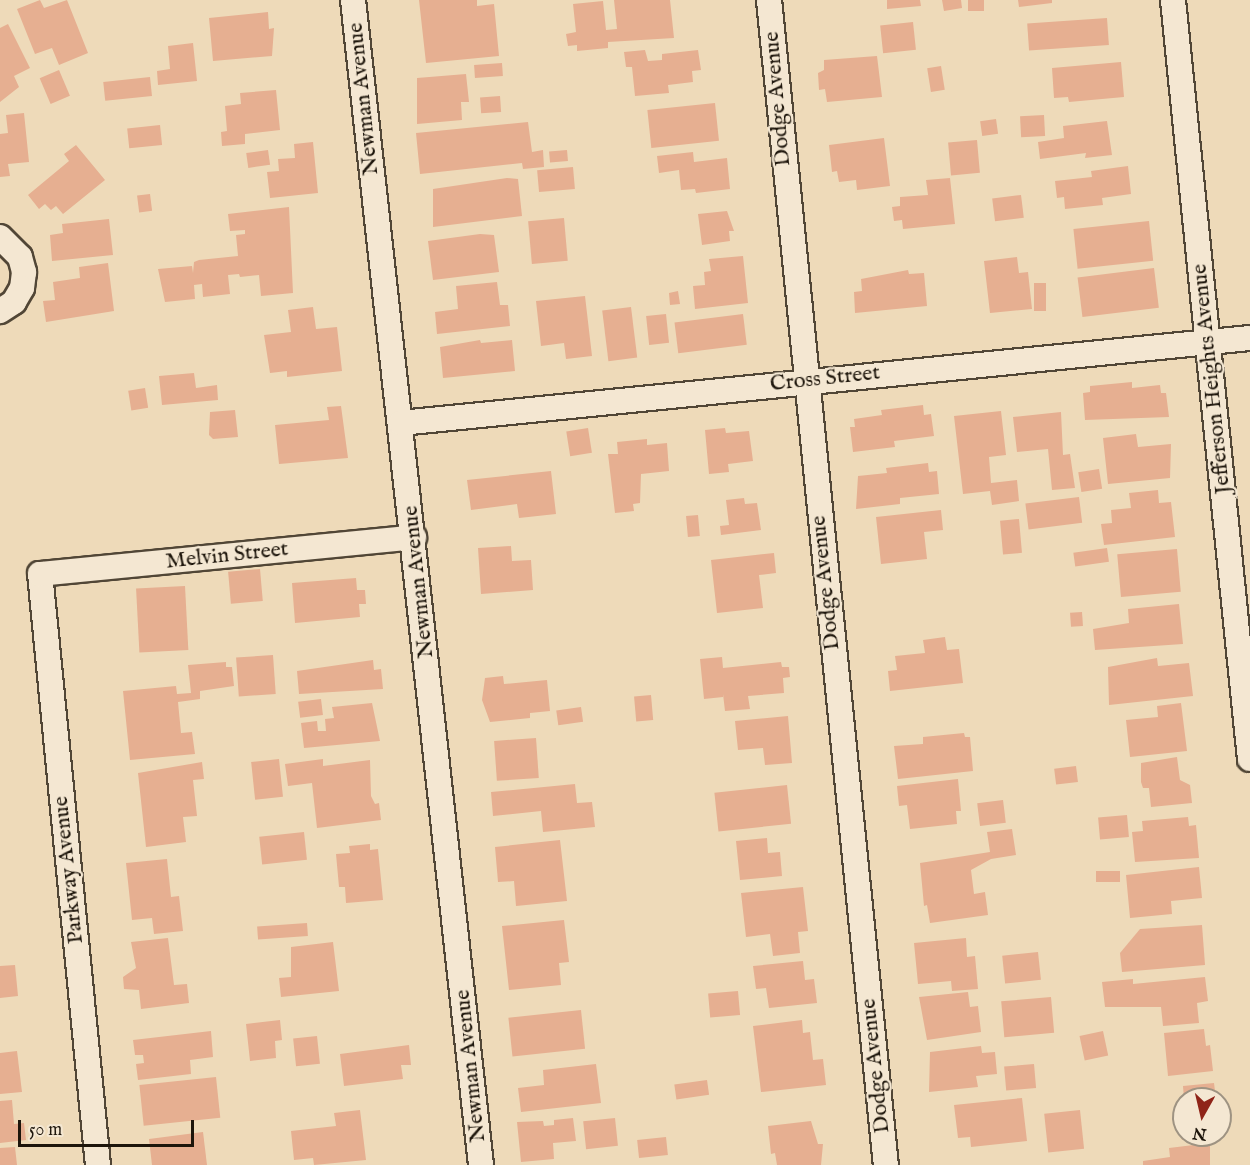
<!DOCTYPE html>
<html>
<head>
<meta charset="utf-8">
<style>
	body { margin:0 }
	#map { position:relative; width:1250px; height:1165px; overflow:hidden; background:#eedab9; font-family:"IM FELL English",serif }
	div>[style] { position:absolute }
	.building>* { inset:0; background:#e6af91; transform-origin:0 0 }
	.roads { filter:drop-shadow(2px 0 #514636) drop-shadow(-2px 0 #514636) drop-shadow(0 2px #514636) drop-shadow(0 -2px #514636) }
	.street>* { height:24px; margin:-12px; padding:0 12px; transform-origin:12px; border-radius:12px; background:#f4e7d2 }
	span { translate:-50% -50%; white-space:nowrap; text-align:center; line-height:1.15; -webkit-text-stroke:4.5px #f4e7d2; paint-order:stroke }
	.street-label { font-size:22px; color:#1d150b }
	.north { position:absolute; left:1172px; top:1087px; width:60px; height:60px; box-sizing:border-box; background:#f4e7d2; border:2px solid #9e9382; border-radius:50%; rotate:188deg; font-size:16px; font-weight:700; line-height:24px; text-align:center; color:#1d150b }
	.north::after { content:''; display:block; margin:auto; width:21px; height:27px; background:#8f2418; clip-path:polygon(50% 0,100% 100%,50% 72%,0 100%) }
	.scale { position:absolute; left:18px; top:1120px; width:176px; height:27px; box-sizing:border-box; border:3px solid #1d150b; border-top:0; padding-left:8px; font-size:18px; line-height:21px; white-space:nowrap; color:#1d150b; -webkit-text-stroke:4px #f4e7d2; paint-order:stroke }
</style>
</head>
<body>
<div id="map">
	<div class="building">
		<i style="clip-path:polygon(40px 0,44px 8px,67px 0,88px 53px,59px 65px,52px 48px,35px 54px,17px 9px)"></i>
		<i style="clip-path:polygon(419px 0,477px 0,477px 6px,494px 4px,499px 56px,426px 63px)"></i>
		<i style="clip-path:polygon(614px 0,670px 0,674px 38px,608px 42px,608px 48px,577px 51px,577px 45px,568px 46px,566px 34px,576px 32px,573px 4px,603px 1px,606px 30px,617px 29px)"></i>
		<i style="clip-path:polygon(887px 0,920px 0,921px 6px,887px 9px)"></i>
		<i style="clip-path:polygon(942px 0,961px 0,962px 8px,944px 11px)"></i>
		<i style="left:968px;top:0;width:16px;height:11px"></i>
		<i style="clip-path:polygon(1018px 0,1052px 0,1052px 3px,1019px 7px)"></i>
		<i style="clip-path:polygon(268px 12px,269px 29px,274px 28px,272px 56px,213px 61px,209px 18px)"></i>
		<i style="left:1107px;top:18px;width:27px;height:80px;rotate:86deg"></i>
		<i style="left:913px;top:22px;width:28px;height:33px;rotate:84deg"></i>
		<i style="clip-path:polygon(8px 24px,30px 68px,14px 76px,19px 87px,0 102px,0 28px)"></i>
		<i style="clip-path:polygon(193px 43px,197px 81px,158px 85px,157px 71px,170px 69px,168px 46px)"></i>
		<i style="clip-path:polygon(645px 50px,648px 61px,662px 60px,662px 54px,698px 50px,701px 70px,692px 71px,693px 82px,668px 85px,669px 93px,635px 96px,632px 67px,626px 67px,624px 52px)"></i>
		<i style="clip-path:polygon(877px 56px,882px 97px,827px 102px,825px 89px,819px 90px,818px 73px,824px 70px,824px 60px)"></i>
		<i style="clip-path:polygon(1121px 62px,1124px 97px,1069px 102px,1068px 97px,1054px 98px,1052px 68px)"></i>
		<i style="left:502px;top:63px;width:13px;height:28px;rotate:86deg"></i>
		<i style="left:941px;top:66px;width:24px;height:14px;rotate:81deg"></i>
		<i style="left:59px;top:70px;width:28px;height:21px;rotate:67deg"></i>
		<i style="clip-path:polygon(466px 74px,469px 102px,461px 102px,462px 120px,417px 124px,417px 78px)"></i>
		<i style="left:150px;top:77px;width:19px;height:47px;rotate:84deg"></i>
		<i style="clip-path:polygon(276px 90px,280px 130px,245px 134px,245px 144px,222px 146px,221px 132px,227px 131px,225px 106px,241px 104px,240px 93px)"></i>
		<i style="left:500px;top:96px;width:16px;height:20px;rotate:86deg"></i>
		<i style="left:715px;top:103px;width:38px;height:68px;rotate:84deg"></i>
		<i style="clip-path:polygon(24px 113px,29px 162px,8px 164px,10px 176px,0 177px,0 134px,8px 133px,6px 115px)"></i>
		<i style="left:1044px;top:115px;width:21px;height:24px;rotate:87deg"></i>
		<i style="left:996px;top:119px;width:15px;height:16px;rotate:82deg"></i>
		<i style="clip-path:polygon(1107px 121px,1112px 155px,1085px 158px,1086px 153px,1040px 159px,1038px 142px,1064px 138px,1063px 126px)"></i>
		<i style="clip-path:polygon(528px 122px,532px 152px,543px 150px,544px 167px,523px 169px,522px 163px,420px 174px,416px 133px)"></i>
		<i style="left:160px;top:125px;width:20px;height:33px;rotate:84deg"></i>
		<i style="clip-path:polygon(884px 138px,890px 186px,857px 190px,856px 180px,839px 182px,837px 171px,832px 172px,829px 145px)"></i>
		<i style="left:977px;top:140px;width:33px;height:29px;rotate:85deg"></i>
		<i style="clip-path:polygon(313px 142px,318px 193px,270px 198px,267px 172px,279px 171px,278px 159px,295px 158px,294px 144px)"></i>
		<i style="clip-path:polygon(76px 145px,105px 180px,63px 214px,56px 206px,51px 210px,45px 204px,39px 209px,28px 195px,69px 161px,64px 154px)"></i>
		<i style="left:268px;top:150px;width:15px;height:22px;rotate:82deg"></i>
		<i style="left:567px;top:150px;width:11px;height:18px;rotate:85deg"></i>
		<i style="clip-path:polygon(693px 152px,694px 162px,727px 158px,730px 189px,696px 193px,695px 189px,681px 190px,679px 170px,659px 173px,657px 156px)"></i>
		<i style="clip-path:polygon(1128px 166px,1131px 194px,1102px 198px,1103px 205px,1065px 209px,1064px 197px,1057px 198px,1055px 181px,1092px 177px,1091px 171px)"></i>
		<i style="left:573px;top:167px;width:22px;height:36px;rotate:85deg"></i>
		<i style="clip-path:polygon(507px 178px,518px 179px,522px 216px,433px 227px,433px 189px)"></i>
		<i style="clip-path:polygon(950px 178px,955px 224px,903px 229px,902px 220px,894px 221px,892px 207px,900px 206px,900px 197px,928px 195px,926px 180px)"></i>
		<i style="left:150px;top:194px;width:17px;height:13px;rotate:83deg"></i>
		<i style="left:1021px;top:195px;width:23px;height:29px;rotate:83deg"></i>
		<i style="clip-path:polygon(289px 207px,293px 293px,261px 296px,259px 275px,240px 277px,239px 274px,228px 275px,230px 294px,203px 297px,202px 284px,194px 285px,195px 299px,165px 302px,158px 269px,192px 266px,193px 273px,194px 262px,199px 260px,238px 256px,236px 235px,245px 234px,245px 230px,230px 231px,228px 214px)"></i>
		<i style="clip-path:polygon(727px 211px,734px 231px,729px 231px,730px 241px,702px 245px,698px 214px)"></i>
		<i style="left:564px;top:218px;width:43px;height:36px;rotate:85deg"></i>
		<i style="clip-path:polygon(109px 219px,113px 255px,52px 261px,50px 235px,63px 233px,62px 224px)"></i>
		<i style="left:1149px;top:221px;width:40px;height:76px;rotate:84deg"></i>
		<i style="clip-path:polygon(480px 234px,494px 235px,499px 272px,433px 280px,428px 241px)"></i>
		<i style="clip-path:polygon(743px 256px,748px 303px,695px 309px,693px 286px,705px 285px,704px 272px,711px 271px,709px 259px)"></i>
		<i style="clip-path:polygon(1017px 257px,1019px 273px,1028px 272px,1032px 309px,990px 313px,984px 261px)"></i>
		<i style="clip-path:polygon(108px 263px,114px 311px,46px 322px,43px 301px,55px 300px,53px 282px,80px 278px,79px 267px)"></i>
		<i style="left:1154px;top:268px;width:40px;height:77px;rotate:83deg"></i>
		<i style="clip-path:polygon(908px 270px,909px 274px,924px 273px,927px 306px,855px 313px,854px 292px,862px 291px,861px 279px)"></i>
		<i style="clip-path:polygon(497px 282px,500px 305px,508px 305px,510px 326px,437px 334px,435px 312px,458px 309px,456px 286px)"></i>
		<i style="left:1034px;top:283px;width:12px;height:28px"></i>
		<i style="clip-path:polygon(678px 291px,680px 304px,670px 305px,669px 293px)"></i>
		<i style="clip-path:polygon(585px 296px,592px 356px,566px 359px,564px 343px,541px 346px,536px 301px)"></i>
		<i style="clip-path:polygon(313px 307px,316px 329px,337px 327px,342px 371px,287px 377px,287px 371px,270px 373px,264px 335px,291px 332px,288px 310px)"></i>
		<i style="left:631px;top:307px;width:51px;height:29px;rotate:83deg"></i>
		<i style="left:666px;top:314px;width:29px;height:20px;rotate:84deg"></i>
		<i style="left:743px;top:314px;width:31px;height:69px;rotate:83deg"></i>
		<i style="clip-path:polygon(480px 340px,481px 343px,512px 340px,515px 371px,443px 378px,440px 347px)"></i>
		<i style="clip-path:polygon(194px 373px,196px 388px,217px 385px,218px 400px,162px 405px,159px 376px)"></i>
		<i style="clip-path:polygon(1132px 382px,1132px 388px,1160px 385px,1161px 393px,1166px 393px,1169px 417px,1085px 420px,1083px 393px,1090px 392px,1090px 386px)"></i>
		<i style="left:145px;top:388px;width:20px;height:17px;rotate:81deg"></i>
		<i style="clip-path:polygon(923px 405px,924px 415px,931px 414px,934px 436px,894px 441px,895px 447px,853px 452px,850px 427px,855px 427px,854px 419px,882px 415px,881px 410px)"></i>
		<i style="clip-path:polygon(341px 406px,348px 458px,279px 464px,275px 425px,329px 420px,327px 407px)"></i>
		<i style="clip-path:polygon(235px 410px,238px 437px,213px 439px,209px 435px,210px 412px)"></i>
		<i style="clip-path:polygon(1001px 411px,1006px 455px,989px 457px,991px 483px,1017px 480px,1019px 501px,992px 505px,990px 491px,963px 494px,954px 416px)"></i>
		<i style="clip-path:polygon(1061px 412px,1063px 455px,1070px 454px,1075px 488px,1052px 490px,1048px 449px,1017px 452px,1013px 417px)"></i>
		<i style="left:588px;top:428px;width:25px;height:22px;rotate:81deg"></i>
		<i style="clip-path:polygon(725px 428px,726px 433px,749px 431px,753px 461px,728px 464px,729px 472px,709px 474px,705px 430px)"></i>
		<i style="clip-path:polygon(1136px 434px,1138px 447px,1171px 444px,1170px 478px,1108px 484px,1103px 438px)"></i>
		<i style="clip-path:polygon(647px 439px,647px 445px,667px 443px,669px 471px,641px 474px,640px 503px,633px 504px,634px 511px,615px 513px,608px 454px,618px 454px,617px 442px)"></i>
		<i style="clip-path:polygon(928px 463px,929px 472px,937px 471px,939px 494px,900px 498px,900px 504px,856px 509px,858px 476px,887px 473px,886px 468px)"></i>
		<i style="left:1099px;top:469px;width:20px;height:21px;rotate:81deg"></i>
		<i style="clip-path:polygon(551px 471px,556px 514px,519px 518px,517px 504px,471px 510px,467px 480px)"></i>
		<i style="clip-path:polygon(1158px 490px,1159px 503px,1171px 502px,1175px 537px,1104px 545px,1101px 524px,1112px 523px,1111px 510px,1131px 508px,1129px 493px)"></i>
		<i style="left:1079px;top:497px;width:26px;height:54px;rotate:83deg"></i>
		<i style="clip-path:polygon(744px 498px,745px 504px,757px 503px,761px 530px,721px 535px,720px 526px,729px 525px,726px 500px)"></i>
		<i style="clip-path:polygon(941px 510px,943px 530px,924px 532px,927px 559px,881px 564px,876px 517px)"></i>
		<i style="left:698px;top:515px;width:21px;height:12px;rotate:85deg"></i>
		<i style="left:1019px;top:519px;width:34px;height:19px;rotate:85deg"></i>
		<i style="clip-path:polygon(511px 546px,512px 561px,531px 560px,533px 590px,481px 594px,478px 548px)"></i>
		<i style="left:1107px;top:548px;width:14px;height:34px;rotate:82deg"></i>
		<i style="left:1177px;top:549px;width:43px;height:60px;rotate:85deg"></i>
		<i style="clip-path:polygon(774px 553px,776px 573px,759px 575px,763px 608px,717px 613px,711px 560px)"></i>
		<i style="left:260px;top:569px;width:32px;height:32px;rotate:85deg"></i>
		<i style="clip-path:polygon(356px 578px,357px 590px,365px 590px,366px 604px,359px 604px,360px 617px,295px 623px,292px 583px)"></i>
		<i style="left:185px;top:586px;width:64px;height:49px;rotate:87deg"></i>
		<i style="clip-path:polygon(1179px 604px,1183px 644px,1095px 650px,1093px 629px,1129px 623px,1128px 609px)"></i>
		<i style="left:1082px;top:612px;width:14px;height:12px;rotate:86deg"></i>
		<i style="clip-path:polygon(945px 637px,947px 650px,959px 649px,963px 683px,890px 691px,888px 671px,897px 670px,895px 656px,925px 653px,923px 640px)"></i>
		<i style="left:273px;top:655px;width:39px;height:37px;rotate:86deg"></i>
		<i style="clip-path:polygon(722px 657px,723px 668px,781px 662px,782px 667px,789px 667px,790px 677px,783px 678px,784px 693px,748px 696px,750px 709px,725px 711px,723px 694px,723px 697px,704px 699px,700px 659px)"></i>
		<i style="clip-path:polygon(1157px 658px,1158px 666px,1189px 663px,1193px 696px,1109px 705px,1108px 667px)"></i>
		<i style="clip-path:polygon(373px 660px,374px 670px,381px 669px,383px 689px,299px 694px,297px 671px)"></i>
		<i style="clip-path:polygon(226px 662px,226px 667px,232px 667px,234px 686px,200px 691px,200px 699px,178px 702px,181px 733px,192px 732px,195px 754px,130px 760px,123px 691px,176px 686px,177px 694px,191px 693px,188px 665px)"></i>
		<i style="clip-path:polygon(503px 676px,504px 684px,547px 680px,550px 711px,530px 713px,530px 718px,490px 722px,482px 700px,485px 678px)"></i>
		<i style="left:651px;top:695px;width:25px;height:17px;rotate:85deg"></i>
		<i style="left:321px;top:699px;width:16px;height:23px;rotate:83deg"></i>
		<i style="clip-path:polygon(372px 703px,380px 741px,304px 748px,301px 723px,317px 721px,318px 731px,326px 731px,325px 719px,334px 718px,332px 707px)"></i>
		<i style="clip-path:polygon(1181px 703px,1187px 751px,1130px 757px,1126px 720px,1158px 717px,1157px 706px)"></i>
		<i style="left:581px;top:707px;width:15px;height:25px;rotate:82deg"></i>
		<i style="clip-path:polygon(788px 716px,792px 763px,765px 765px,763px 748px,738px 750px,735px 721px)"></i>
		<i style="clip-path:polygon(964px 733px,965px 737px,970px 737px,973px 771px,898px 779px,894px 746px,923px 744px,923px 737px)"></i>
		<i style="left:536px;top:738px;width:40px;height:42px;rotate:86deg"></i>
		<i style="clip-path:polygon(1177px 757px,1180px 780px,1190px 785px,1192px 803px,1151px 807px,1149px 788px,1143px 788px,1141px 782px,1141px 763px)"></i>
		<i style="left:279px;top:759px;width:38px;height:28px;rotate:84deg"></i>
		<i style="clip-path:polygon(323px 759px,323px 766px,370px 760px,371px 796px,375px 804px,379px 803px,381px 820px,317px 828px,312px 783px,288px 786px,285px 764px)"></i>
		<i style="clip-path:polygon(202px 762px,204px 779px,193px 780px,197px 816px,183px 817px,186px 842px,146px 847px,138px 773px)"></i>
		<i style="left:1076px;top:766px;width:16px;height:22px;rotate:83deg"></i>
		<i style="clip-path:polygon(958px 779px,961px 811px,956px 811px,957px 824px,910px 829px,907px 805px,899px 806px,897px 786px)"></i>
		<i style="clip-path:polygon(575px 784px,577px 803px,592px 802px,595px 827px,543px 832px,541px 811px,493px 816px,491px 792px)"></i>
		<i style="left:787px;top:785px;width:39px;height:73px;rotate:84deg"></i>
		<i style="left:1003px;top:800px;width:23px;height:26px;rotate:83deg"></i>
		<i style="left:1127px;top:815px;width:22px;height:29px;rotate:85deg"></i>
		<i style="clip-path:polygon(1188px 817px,1189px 826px,1196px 825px,1199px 858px,1135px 862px,1132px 832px,1143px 831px,1142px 821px)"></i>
		<i style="clip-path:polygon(1012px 829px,1016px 855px,991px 859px,971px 870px,974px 894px,985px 892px,988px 915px,930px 923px,927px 905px,924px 906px,920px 863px,990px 852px,987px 832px)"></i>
		<i style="left:304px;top:832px;width:28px;height:45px;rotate:84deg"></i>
		<i style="clip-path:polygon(767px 838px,768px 853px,780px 852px,782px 876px,740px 880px,736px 841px)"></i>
		<i style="clip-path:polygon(560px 840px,567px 901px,516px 906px,514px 881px,498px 882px,495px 847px)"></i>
		<i style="clip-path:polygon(370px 844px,370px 850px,378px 849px,383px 900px,346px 903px,345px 887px,339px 887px,336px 854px,350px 853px,349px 846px)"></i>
		<i style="clip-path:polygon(167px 859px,171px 897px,179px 896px,183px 931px,154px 934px,152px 918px,132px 920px,126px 863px)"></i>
		<i style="clip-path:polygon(1199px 867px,1202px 898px,1171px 901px,1172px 914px,1130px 918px,1126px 875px)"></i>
		<i style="left:1120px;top:871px;width:11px;height:24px;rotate:90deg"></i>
		<i style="clip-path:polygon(803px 887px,808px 931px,798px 932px,800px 953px,773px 956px,770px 934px,746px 937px,741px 893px)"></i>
		<i style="clip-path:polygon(564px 920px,569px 962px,559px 963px,561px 985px,509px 990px,502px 926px)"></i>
		<i style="left:307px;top:923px;width:13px;height:50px;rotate:86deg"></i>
		<i style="clip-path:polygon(1202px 925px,1205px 965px,1122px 972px,1120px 953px,1140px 929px)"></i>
		<i style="clip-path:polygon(168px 938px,174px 985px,187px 984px,189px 1003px,141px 1009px,139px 990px,124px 989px,123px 977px,136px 968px,131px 942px)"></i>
		<i style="clip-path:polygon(966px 938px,967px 957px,975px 956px,978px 989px,952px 991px,951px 981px,918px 984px,914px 943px)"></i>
		<i style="clip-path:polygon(333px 942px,339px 991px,281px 997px,279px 978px,291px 977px,291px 947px)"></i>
		<i style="left:1038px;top:952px;width:28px;height:36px;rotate:84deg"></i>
		<i style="clip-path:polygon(803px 961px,805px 980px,814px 979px,817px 1003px,769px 1008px,766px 988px,756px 989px,753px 966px)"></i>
		<i style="clip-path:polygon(15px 965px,18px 996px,0 998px,0 966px)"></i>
		<i style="clip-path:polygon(1205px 977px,1208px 1001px,1197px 1003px,1199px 1023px,1163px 1026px,1161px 1007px,1105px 1007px,1102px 982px,1133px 979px,1133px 984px)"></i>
		<i style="left:738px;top:991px;width:24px;height:30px;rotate:85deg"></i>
		<i style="clip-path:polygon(968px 992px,970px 1007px,978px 1006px,981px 1032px,927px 1040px,919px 997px)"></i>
		<i style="left:1051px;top:997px;width:36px;height:50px;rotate:85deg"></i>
		<i style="left:581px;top:1010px;width:39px;height:73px;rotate:84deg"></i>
		<i style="clip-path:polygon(280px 1020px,282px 1040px,275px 1041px,276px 1058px,250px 1061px,246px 1024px)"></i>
		<i style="clip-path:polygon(802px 1020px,803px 1033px,810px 1032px,813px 1060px,823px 1059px,826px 1085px,761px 1092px,753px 1026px)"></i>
		<i style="clip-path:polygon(1204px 1029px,1206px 1046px,1210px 1045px,1213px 1071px,1168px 1076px,1164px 1033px)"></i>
		<i style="clip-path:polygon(211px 1031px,213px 1057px,190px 1060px,191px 1074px,138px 1080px,136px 1064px,144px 1063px,143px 1055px,135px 1055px,133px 1040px)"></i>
		<i style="left:1103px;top:1031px;width:25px;height:24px;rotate:78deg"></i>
		<i style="left:317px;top:1036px;width:28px;height:24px;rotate:84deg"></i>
		<i style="clip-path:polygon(409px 1045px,411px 1065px,401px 1065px,403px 1079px,344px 1086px,340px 1054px)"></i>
		<i style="clip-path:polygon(981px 1046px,982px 1053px,995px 1052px,997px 1074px,976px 1076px,978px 1087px,929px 1092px,930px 1052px)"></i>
		<i style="clip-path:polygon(17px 1051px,22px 1092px,0 1094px,0 1053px)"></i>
		<i style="clip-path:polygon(596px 1064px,601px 1103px,521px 1112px,518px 1088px,544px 1085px,543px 1070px)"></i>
		<i style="left:1034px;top:1064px;width:24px;height:30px;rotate:85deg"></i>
		<i style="left:216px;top:1077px;width:41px;height:77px;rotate:84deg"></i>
		<i style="left:707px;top:1080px;width:15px;height:33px;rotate:82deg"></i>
		<i style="clip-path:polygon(1214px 1083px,1216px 1099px,1184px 1099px,1183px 1086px)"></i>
		<i style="clip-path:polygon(1022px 1098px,1027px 1141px,971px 1147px,970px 1137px,958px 1138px,954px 1105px)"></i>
		<i style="clip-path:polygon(1220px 1099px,1223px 1099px,1226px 1118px,1220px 1119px)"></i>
		<i style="clip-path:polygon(12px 1100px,14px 1124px,24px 1123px,26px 1140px,0 1143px,0 1101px)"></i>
		<i style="clip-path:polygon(360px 1110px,366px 1160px,314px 1165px,313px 1158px,294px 1160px,291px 1131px,336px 1126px,334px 1113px)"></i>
		<i style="left:1080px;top:1110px;width:39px;height:36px;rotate:84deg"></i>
		<i style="clip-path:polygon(573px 1118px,576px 1141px,553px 1143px,554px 1159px,521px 1162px,517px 1122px,543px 1121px,544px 1126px,554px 1125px,554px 1120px)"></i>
		<i style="left:615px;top:1118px;width:28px;height:32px;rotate:84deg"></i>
		<i style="clip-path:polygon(1184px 1120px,1184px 1135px,1218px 1137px,1182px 1140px,1180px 1121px)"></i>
		<i style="clip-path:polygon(811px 1121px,818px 1144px,823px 1144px,821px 1165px,777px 1165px,775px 1153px,771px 1154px,768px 1126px)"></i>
		<i style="clip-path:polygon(203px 1132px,207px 1165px,152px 1165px,149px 1139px)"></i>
		<i style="left:666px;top:1137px;width:18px;height:29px;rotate:84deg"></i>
		<i style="clip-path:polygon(1210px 1143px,1210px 1165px,1143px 1165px,1143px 1161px,1170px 1157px,1169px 1148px)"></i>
		<i style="clip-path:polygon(15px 1147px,17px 1165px,0 1165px,0 1148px)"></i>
	</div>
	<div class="roads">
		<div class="street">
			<i style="left:353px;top:0;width:1172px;rotate:83.73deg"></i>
			<i style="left:769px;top:0;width:1171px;rotate:84.27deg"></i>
			<i style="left:1173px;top:0;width:763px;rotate:84.21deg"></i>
			<i style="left:0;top:237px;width:28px;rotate:45deg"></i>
			<i style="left:20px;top:257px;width:16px;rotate:75deg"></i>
			<i style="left:24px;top:272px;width:16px;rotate:97deg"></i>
			<i style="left:22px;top:288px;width:16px;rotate:120deg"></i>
			<i style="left:14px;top:302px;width:17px;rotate:147deg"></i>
			<i style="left:401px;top:423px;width:853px;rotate:-5.72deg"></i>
			<i style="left:98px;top:1165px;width:594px;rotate:-95.6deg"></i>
			<i style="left:40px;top:574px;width:376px;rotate:-5.6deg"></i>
		</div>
	</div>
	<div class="street-label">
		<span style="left:364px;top:99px;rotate:-96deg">Newman Avenue</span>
		<span style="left:778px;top:99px;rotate:-95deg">Dodge Avenue</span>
		<span style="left:825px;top:379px;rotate:-6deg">Cross Street</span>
		<span style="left:1212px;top:379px;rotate:-96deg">Jefferson Heights Avenue</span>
		<span style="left:227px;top:556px;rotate:-6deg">Melvin Street</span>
		<span style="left:419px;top:582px;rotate:-96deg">Newman Avenue</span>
		<span style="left:826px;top:583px;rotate:-96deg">Dodge Avenue</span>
		<span style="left:69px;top:870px;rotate:-96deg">Parkway Avenue</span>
		<span style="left:471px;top:1066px;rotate:-96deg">Newman Avenue</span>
		<span style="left:876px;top:1066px;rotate:-96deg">Dodge Avenue</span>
	</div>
	<div class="north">N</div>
	<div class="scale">50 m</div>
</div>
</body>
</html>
